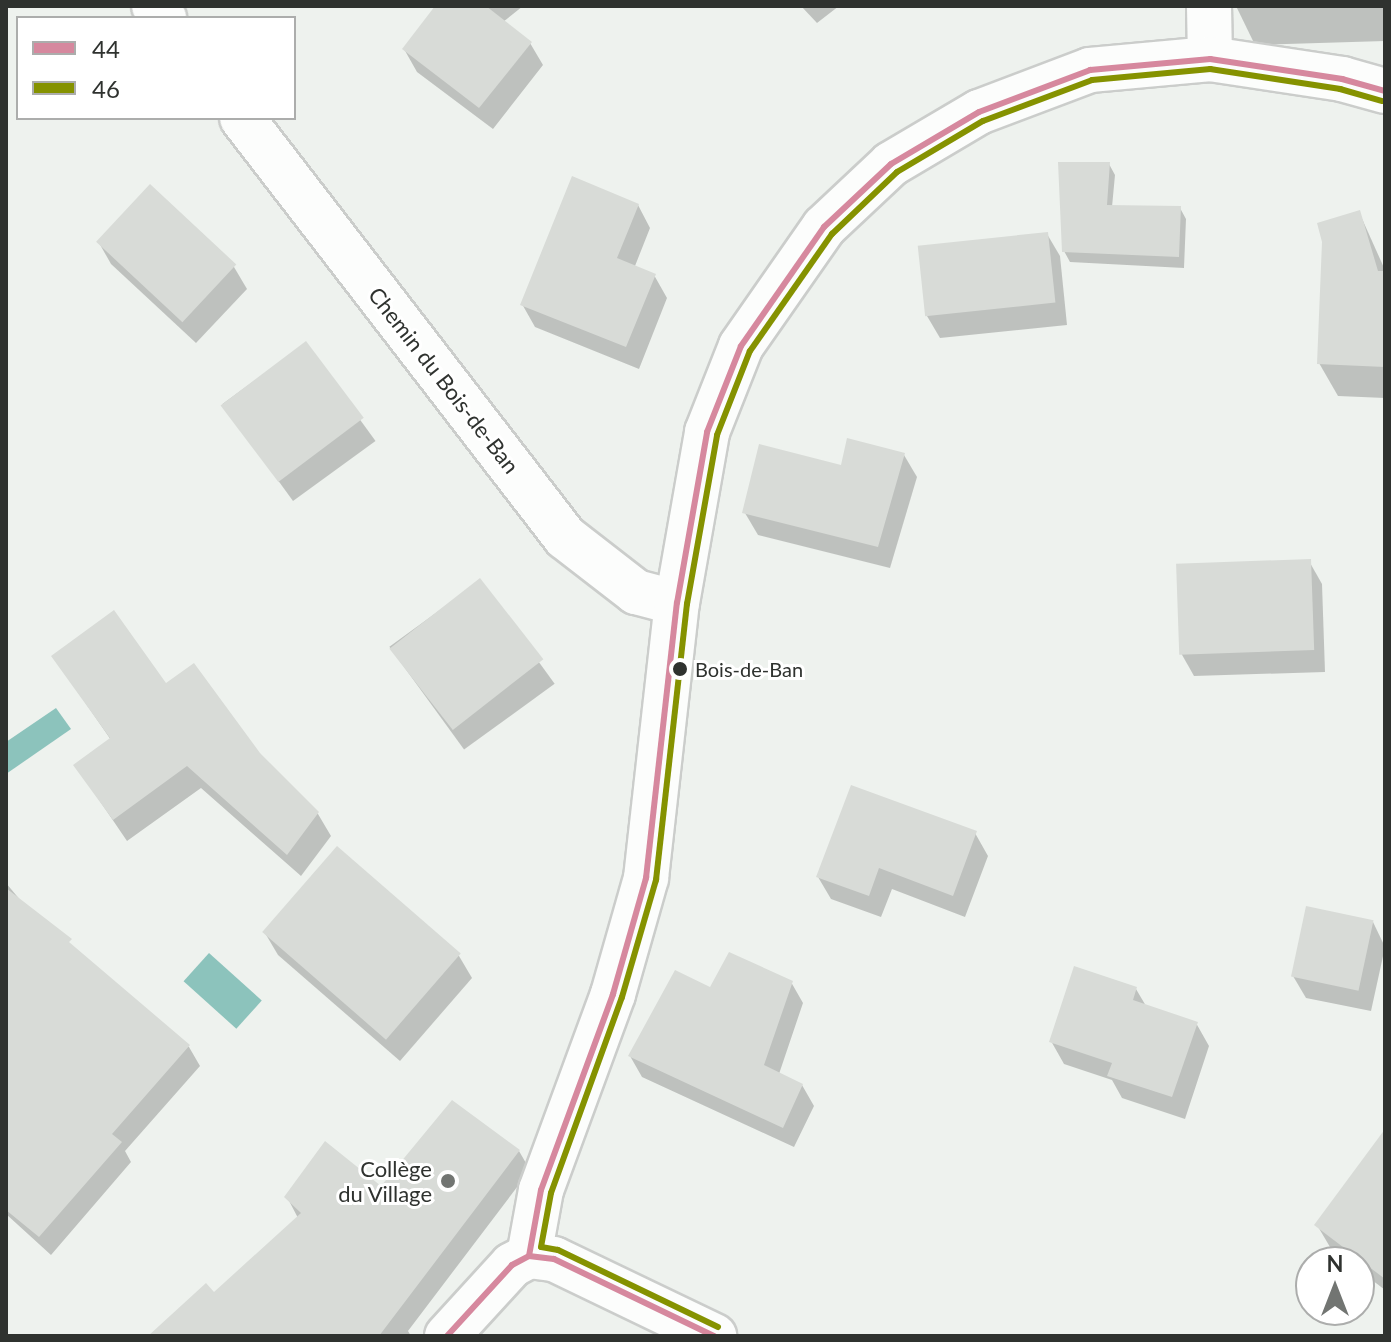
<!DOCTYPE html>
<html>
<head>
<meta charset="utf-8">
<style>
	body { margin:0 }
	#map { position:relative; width:1391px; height:1342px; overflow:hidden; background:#eef2ee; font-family:Lato,sans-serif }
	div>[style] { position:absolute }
	.water>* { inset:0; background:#8cc3bc; transform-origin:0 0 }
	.shadow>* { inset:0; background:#0003; transform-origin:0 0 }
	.building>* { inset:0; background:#d8dbd7; transform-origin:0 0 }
	.roads { filter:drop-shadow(2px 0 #cbcdcb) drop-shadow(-2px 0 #cbcdcb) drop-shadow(0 2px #cbcdcb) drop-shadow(0 -2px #cbcdcb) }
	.minor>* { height:44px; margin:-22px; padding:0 22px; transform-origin:22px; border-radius:22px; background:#fcfdfc }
	.bus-1>* { height:6px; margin:-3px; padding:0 3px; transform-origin:3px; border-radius:3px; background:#d6889e }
	.bus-2>* { height:6px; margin:-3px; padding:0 3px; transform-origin:3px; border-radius:3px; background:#859200 }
	.dots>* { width:22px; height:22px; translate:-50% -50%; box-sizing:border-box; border:4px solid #fff; border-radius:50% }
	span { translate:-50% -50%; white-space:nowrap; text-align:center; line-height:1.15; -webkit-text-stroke:6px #fff; paint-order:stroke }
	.bus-label { font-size:20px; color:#2f322f }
	.left { translate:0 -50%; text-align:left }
	.street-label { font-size:22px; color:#2f322f }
	.poi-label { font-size:22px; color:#2f322f }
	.right { translate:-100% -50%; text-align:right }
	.frame { position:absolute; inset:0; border:8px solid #2f322f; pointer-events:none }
	.legend { position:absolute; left:16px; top:16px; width:280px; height:104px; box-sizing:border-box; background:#fff; border:2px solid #acadac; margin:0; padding:10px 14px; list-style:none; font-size:24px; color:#2f322f }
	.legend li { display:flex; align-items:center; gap:16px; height:40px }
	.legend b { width:40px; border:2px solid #acadac }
	.north { position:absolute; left:1295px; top:1246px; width:80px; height:80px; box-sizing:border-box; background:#fff; border:2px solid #acadac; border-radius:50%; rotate:0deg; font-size:22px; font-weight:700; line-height:32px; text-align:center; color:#2f322f }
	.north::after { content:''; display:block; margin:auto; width:28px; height:36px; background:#727572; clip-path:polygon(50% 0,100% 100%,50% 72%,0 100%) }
</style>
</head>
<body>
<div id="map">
	<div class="water">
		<i style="clip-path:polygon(56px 708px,71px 729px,6px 774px,6px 742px)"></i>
		<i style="left:209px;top:953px;width:71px;height:38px;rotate:42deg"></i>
	</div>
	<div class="shadow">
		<i style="clip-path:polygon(438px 6px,523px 6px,503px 22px,530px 43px,543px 65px,493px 129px,417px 72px,404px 49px)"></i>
		<i style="clip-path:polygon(801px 6px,839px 6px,817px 23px)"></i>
		<i style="clip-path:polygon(1236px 6px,1385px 6px,1385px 41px,1255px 45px)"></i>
		<i style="clip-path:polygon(1109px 164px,1115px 175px,1112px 207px,1180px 208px,1186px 219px,1184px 268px,1070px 262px,1064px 251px)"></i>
		<i style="clip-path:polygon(638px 205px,650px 228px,635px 266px,654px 275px,667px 298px,639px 369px,535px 327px,522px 304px)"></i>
		<i style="clip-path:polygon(1359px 212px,1385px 270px,1385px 398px,1338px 396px,1319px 363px)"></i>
		<i style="clip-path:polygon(1047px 234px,1060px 256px,1067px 325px,940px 338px,927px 316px)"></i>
		<i style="clip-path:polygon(98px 241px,234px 267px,247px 289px,196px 343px,111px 264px)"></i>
		<i style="left:305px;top:344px;width:120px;height:102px;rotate:54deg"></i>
		<i style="clip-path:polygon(904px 455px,917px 477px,890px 568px,758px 535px,745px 513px,843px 467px)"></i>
		<i style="clip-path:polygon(1309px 561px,1322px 584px,1325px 672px,1194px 676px,1181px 653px)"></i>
		<i style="left:480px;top:581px;width:127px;height:112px;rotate:54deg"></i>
		<i style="clip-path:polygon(53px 656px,166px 686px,258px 755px,318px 814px,331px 836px,301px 876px,201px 788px,127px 841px,76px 766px,111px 740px)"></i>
		<i style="clip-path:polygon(975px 833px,988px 856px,965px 917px,892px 889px,881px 917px,831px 899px,818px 877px)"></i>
		<i style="clip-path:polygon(6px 883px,26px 907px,189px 1047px,200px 1066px,125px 1151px,131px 1162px,51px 1255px,6px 1214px)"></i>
		<i style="clip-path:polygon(1373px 922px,1385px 947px,1371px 1011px,1306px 998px,1293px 976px)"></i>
		<i style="clip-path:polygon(265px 933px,459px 956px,472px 978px,400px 1061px,278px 955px)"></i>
		<i style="clip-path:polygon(791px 982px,803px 1003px,779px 1074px,802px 1085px,814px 1106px,794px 1147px,642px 1077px,630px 1056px,711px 990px)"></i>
		<i style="clip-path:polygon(1136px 989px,1146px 1006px,1196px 1023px,1209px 1046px,1185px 1119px,1122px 1098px,1112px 1080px,1064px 1064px,1051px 1041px)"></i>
		<i style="clip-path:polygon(519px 1151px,530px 1170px,408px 1331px,411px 1336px,168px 1336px,298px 1218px,287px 1197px,381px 1189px)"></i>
		<i style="clip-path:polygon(1385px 1167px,1385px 1290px,1359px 1270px,1359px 1262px,1349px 1262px,1330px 1247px,1317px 1225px)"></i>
	</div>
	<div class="building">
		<i style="clip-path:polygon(435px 6px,486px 6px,532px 42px,479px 108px,402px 49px)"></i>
		<i style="clip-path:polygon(1058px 162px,1110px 162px,1107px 205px,1181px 206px,1179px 257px,1062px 252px)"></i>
		<i style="clip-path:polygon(572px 176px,639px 204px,617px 258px,656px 274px,626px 347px,520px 305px)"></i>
		<i style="left:150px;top:184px;width:118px;height:79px;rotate:43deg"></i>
		<i style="clip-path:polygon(1360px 210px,1378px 271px,1385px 271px,1385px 367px,1317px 364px,1322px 242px,1317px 223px)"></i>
		<i style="left:1048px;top:232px;width:71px;height:131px;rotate:84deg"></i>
		<i style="left:306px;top:341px;width:96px;height:107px;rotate:53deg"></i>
		<i style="clip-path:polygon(847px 438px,905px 453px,878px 547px,742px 513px,759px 444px,841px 465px)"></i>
		<i style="left:1311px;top:559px;width:91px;height:135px;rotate:88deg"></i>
		<i style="left:480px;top:578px;width:103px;height:115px;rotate:52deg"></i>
		<i style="clip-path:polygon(114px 610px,166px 683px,194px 663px,260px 753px,319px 812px,287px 855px,187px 766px,113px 820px,73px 765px,110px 738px,51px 656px)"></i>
		<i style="clip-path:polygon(851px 785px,977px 831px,953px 896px,879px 868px,869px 896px,816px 877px)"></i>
		<i style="left:337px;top:846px;width:164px;height:114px;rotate:41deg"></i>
		<i style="clip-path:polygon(6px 888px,72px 939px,69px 942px,190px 1045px,112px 1134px,122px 1142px,39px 1237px,6px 1210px)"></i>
		<i style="left:1306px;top:906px;width:69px;height:72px;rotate:12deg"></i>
		<i style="clip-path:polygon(729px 952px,793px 981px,764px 1065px,803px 1084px,783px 1128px,628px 1056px,675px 970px,710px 987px)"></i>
		<i style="clip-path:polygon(1074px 966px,1137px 987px,1133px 1000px,1198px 1022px,1172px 1097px,1107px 1076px,1112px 1063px,1049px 1042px)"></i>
		<i style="clip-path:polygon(452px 1100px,520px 1150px,379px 1336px,148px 1336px,206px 1283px,214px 1292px,301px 1213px,284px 1197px,325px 1141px,381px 1186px)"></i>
		<i style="clip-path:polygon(1385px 1129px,1385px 1279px,1314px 1225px)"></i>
	</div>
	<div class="roads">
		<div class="minor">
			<i style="left:154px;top:6px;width:16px;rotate:50deg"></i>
			<i style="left:1209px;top:6px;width:53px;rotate:88.9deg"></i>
			<i style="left:242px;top:118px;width:529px;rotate:52.37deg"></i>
			<i style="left:565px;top:537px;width:90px;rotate:37.8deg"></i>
			<i style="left:636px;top:592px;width:42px;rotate:15deg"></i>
			<i style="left:529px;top:1256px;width:67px;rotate:-79.7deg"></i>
			<i style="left:541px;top:1190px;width:209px;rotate:-69.8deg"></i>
			<i style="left:613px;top:994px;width:121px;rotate:-74.1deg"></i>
			<i style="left:646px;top:878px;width:277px;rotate:-83.6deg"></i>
			<i style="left:677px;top:603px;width:174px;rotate:-80deg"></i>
			<i style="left:707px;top:432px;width:92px;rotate:-68.4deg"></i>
			<i style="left:741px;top:346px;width:145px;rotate:-55.1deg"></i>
			<i style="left:824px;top:227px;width:92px;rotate:-43.2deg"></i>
			<i style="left:891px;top:164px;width:102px;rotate:-30.6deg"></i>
			<i style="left:979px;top:112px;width:119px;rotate:-20.7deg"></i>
			<i style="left:1090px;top:70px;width:121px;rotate:-5.2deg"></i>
			<i style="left:1210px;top:59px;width:134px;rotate:8.6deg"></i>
			<i style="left:1342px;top:79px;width:45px;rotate:15.6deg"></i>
			<i style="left:529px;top:1256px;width:25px;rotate:7deg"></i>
			<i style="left:554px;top:1259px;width:178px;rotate:25.7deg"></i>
			<i style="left:447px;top:1336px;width:96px;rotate:-47.5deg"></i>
			<i style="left:512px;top:1265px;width:19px;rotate:-28deg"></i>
		</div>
	</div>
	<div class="bus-1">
		<i style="left:529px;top:1256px;width:67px;rotate:-79.7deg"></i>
		<i style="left:541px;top:1190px;width:209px;rotate:-69.8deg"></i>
		<i style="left:613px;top:994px;width:121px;rotate:-74.1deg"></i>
		<i style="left:646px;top:878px;width:277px;rotate:-83.6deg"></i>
		<i style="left:677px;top:603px;width:174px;rotate:-80deg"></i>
		<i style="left:707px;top:432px;width:92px;rotate:-68.4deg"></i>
		<i style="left:741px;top:346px;width:145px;rotate:-55.1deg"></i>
		<i style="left:824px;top:227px;width:92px;rotate:-43.2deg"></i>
		<i style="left:891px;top:164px;width:102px;rotate:-30.6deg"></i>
		<i style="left:979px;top:112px;width:119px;rotate:-20.7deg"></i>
		<i style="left:1090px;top:70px;width:121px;rotate:-5.2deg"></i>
		<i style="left:1210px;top:59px;width:134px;rotate:8.6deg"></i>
		<i style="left:1342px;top:79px;width:45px;rotate:15.6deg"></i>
		<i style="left:529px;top:1256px;width:25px;rotate:7deg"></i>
		<i style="left:554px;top:1259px;width:178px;rotate:25.7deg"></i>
		<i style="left:447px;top:1336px;width:96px;rotate:-47.5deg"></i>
		<i style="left:512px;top:1265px;width:19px;rotate:-28deg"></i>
	</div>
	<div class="bus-2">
		<i style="left:718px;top:1327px;width:178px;rotate:-154.3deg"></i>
		<i style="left:558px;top:1250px;width:17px;rotate:-170deg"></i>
		<i style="left:541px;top:1247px;width:55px;rotate:-79.5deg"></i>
		<i style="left:551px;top:1193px;width:208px;rotate:-70.1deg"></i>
		<i style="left:622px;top:997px;width:122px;rotate:-73.8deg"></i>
		<i style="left:656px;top:880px;width:278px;rotate:-83.6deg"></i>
		<i style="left:687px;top:604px;width:172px;rotate:-79.9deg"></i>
		<i style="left:717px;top:435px;width:90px;rotate:-68.6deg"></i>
		<i style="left:750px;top:351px;width:143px;rotate:-55deg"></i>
		<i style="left:832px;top:234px;width:90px;rotate:-43.6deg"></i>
		<i style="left:897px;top:172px;width:100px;rotate:-30.7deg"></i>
		<i style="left:983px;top:121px;width:116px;rotate:-20.6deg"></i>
		<i style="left:1092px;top:80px;width:119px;rotate:-5.3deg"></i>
		<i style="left:1210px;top:69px;width:132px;rotate:8.7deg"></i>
		<i style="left:1340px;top:89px;width:44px;rotate:15.9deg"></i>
	</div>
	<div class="dots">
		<i style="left:680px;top:669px;background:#2f322f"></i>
		<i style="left:448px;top:1181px;background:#727572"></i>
	</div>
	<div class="bus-label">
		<span class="left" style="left:695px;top:669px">Bois-de-Ban</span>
	</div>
	<div class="street-label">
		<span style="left:444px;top:380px;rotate:52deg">Chemin du Bois-de-Ban</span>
	</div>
	<div class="poi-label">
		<span class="right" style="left:432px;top:1181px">Collège<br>du Village</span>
	</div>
	<div class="frame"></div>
	<ul class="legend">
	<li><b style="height:10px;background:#d6889e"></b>44</li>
	<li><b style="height:10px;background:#859200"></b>46</li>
	</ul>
	<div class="north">N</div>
</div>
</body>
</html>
